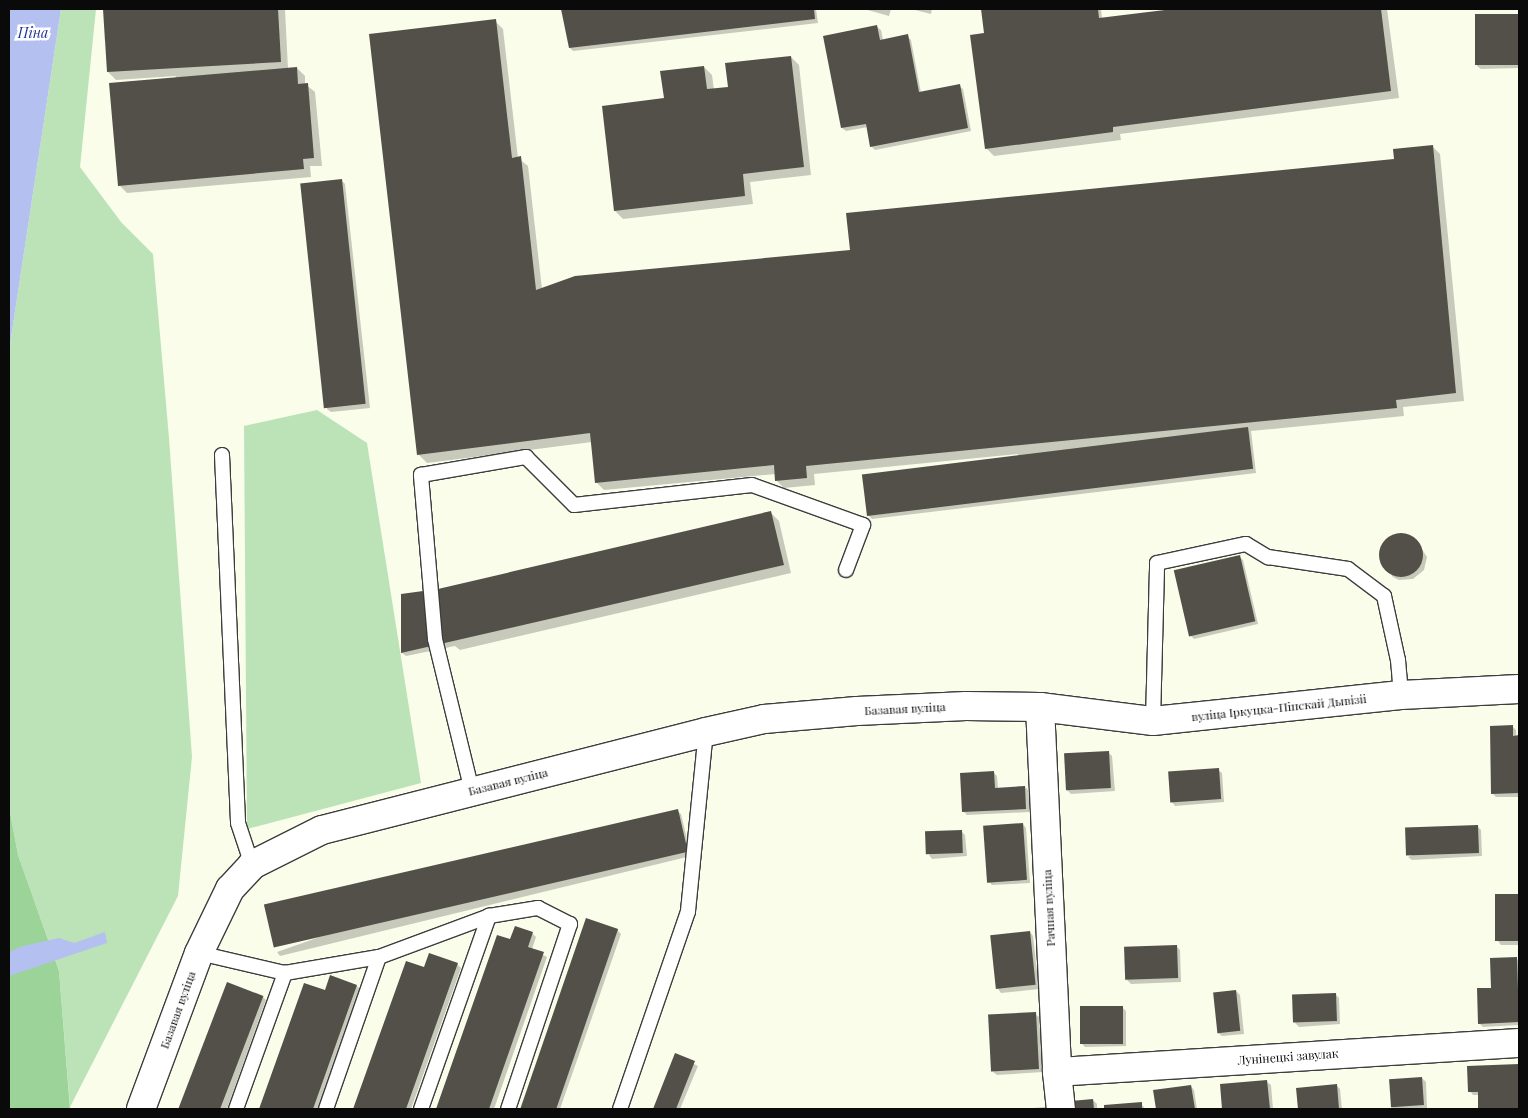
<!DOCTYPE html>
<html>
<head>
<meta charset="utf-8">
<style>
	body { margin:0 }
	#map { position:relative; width:1528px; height:1118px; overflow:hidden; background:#f9fdea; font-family:"Playfair Display",serif }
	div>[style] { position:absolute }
	.green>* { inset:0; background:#bce3b7 }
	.forest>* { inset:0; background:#9bd398 }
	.water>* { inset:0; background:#b3c0f0 }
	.shadow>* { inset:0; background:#0003 }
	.building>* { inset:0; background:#525048; transform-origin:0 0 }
	.round { border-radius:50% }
	.roads { filter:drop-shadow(1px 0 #3d3d3d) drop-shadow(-1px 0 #3d3d3d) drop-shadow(0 1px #3d3d3d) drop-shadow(0 -1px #3d3d3d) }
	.service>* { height:14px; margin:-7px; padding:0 7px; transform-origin:7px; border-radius:7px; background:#fff }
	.minor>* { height:28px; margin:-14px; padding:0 14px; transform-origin:14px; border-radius:14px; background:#fff }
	span { translate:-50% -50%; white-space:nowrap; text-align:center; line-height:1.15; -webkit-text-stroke:5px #fff; paint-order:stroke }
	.street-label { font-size:12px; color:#0a0a0a }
	.water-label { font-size:14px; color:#20328f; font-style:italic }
	.frame { position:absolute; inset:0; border:10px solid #0a0a0a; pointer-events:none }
</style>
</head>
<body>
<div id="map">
	<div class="green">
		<i style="clip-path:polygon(61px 9px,96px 9px,80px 167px,121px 222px,153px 254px,169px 438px,192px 757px,178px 896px,70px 1107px,59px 971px,18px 855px,9px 807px,9px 351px)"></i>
		<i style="clip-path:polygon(317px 410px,367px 443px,421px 783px,247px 829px,244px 426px)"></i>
	</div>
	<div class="forest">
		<i style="clip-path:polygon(9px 807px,18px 855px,59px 971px,70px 1109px,9px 1109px)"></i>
	</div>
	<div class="water">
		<i style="clip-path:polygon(9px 9px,61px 9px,9px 351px)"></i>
		<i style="clip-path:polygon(105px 932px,107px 943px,9px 976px,9px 952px,23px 946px,59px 938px,74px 943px)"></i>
	</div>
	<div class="shadow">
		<i style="clip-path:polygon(104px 9px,285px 9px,288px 69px,297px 68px,305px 76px,305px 84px,315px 92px,322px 166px,310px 166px,311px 177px,127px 193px,119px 185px,176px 76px,116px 80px,108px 72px)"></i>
		<i style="clip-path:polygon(562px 9px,816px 9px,818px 23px,573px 51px,570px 48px)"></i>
		<i style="clip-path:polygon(864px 9px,891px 9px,889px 16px)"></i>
		<i style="clip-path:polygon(911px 9px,932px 9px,931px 14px)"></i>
		<i style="clip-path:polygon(982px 9px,1101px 9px,1102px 19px,1184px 9px,1387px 9px,1399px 98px,1120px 134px,1121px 140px,994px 156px,986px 148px,987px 34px)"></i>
		<i style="clip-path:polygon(1519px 15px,1519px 68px,1481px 69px,1477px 66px,1476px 16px)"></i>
		<i style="clip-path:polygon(495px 21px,503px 29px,518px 158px,528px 166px,542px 289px,851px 251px,1395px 160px,1432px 146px,1440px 154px,1464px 401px,1403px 407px,1404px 416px,1251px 431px,1256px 473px,872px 519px,868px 515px,1018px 456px,1018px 454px,814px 474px,815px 485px,784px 488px,776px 480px,776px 474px,604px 490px,596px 482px,592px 442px,427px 463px,419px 455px)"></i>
		<i style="clip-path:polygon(877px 27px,881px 30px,883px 40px,907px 36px,911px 40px,921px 93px,959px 86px,963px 89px,971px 131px,875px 150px,871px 146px,868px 127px,846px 131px,842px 128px)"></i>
		<i style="clip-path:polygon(791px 57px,799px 65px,811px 175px,750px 182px,753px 204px,623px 219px,615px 211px,604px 107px,665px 100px,704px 67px,712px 75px,714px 90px,729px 88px)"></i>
		<i style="clip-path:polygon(341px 180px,345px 184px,370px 408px,331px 412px,327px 409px)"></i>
		<i style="clip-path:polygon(771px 513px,779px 521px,791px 573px,460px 650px,455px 646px,406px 656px,402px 653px,438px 590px)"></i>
		<i style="clip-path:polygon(1397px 534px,1410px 536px,1416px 540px,1427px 557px,1424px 570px,1413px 579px,1399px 580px,1393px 577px,1381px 561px,1380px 554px,1385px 541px)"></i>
		<i style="clip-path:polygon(1239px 557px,1243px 560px,1258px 624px,1194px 639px,1191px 636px)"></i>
		<i style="clip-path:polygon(1512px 726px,1516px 730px,1516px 737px,1519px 737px,1519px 797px,1496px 797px,1492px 793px)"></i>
		<i style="clip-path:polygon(1109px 753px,1112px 756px,1115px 791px,1071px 794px,1067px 790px)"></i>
		<i style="clip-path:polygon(1218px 770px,1222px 773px,1224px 802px,1175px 806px,1172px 802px)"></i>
		<i style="clip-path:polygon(993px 772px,997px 776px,998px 789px,1025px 787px,1029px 791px,1029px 812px,967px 815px,964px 812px)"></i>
		<i style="clip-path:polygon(677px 811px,681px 814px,691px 856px,280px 956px,277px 952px)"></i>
		<i style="clip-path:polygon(1023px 824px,1026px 828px,1030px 883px,992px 885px,988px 881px)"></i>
		<i style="clip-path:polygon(1477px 826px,1481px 830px,1482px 856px,1412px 860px,1408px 857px)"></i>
		<i style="clip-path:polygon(961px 831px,965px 835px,967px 856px,932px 859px,929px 855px)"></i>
		<i style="clip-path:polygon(1519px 895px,1519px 945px,1501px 945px,1498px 941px,1497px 896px)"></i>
		<i style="clip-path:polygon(586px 919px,617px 930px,621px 934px,560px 1109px,521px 1109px)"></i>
		<i style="clip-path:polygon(1030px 932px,1033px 936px,1039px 989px,1001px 993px,998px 989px)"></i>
		<i style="clip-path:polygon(532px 933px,536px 937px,532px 949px,547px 957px,494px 1109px,437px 1109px,498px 936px,511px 941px)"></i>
		<i style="clip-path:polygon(1176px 946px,1180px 950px,1181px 982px,1131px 984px,1127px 980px)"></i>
		<i style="clip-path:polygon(1516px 958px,1519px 961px,1519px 1025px,1483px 1027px,1479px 1023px,1493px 989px)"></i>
		<i style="clip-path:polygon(407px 962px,425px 969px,457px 964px,461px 968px,411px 1109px,355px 1109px)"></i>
		<i style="clip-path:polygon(227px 984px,263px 997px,266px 1000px,227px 1109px,182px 1109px)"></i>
		<i style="clip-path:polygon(305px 984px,326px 991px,357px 986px,360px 989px,318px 1109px,260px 1109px)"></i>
		<i style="clip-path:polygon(1236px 991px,1240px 995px,1244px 1034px,1222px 1036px,1218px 1033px)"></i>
		<i style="clip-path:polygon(1335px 994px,1339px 998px,1340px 1024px,1299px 1027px,1295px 1023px)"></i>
		<i style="clip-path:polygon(1122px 1007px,1126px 1011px,1126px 1046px,1085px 1047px,1081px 1043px)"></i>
		<i style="clip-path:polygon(1035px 1014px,1039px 1017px,1043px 1072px,997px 1075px,993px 1072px)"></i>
		<i style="clip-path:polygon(676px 1055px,698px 1066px,680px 1109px,655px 1109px)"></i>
		<i style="clip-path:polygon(1519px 1065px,1519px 1109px,1480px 1109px,1479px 1095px,1473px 1095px,1470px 1091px,1469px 1067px)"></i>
		<i style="clip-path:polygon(1422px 1078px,1426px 1082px,1427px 1108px,1394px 1109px,1392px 1107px)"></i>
		<i style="clip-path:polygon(1267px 1082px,1271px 1085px,1273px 1109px,1223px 1109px,1221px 1085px)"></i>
		<i style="clip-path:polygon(1336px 1085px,1340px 1089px,1342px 1109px,1299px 1109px,1297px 1089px)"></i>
		<i style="clip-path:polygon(1191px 1086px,1194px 1090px,1197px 1109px,1157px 1109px,1155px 1091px)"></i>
		<i style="clip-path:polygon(1093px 1100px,1097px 1104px,1097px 1109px,1073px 1109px)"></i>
		<i style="clip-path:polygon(1141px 1103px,1145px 1109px,1105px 1109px,1105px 1106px)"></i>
		<i style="clip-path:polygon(1045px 1107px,1047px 1109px,1022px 1109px)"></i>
	</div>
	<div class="building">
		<i style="clip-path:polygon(103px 9px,278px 9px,281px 62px,107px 72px)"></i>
		<i style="clip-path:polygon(561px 9px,814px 9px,815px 19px,569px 48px)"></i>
		<i style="clip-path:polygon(981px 9px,1098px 9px,1099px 18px,1173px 9px,1381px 9px,1391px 91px,1113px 127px,1113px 132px,985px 149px,970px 35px,984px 33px)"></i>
		<i style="left:1519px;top:14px;width:51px;height:44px;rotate:90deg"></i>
		<i style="clip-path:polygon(496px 19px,512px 158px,521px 156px,536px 290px,575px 276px,850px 250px,846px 213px,1394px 159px,1393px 149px,1433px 145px,1456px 393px,1396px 400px,1397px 408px,806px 466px,807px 478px,775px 481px,774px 465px,595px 483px,590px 433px,417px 455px,369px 34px)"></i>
		<i style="clip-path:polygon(877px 25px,880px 40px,908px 34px,919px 92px,960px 84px,968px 128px,870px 147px,866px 124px,841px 128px,823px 36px)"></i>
		<i style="clip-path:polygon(791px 56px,804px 167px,743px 174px,745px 196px,614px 211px,602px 106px,664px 98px,660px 71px,704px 66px,707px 89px,728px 87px,725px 63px)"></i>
		<i style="clip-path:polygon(297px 67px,298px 84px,308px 83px,314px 158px,303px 159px,304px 169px,118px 186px,109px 83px)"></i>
		<i style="left:342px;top:179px;width:226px;height:42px;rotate:84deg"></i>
		<i style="left:1248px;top:427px;width:42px;height:389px;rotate:83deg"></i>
		<i style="clip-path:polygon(771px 511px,784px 565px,401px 653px,401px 594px,438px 589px)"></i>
		<i class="round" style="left:1379px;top:533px;width:44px;height:44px"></i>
		<i style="left:1240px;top:555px;width:68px;height:68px;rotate:77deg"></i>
		<i style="clip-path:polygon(1513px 725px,1513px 736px,1519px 735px,1519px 793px,1491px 794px,1490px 726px)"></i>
		<i style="left:1109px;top:751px;width:37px;height:45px;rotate:87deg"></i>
		<i style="left:1219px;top:768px;width:31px;height:51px;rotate:86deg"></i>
		<i style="clip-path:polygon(994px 771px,995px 788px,1025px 786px,1026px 809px,962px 812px,960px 773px)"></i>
		<i style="left:678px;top:809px;width:44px;height:425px;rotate:77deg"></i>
		<i style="left:1023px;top:823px;width:57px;height:40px;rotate:86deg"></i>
		<i style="left:1478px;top:825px;width:28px;height:73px;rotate:88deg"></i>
		<i style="left:962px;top:830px;width:23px;height:37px;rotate:88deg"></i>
		<i style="left:1519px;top:894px;width:47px;height:24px;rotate:90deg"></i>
		<i style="left:586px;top:918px;width:34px;height:202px;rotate:19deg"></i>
		<i style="clip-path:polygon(515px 926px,533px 932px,528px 947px,544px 952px,489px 1109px,436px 1109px,497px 935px,510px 939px)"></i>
		<i style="left:1030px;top:931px;width:54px;height:40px;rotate:84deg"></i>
		<i style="left:1177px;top:945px;width:33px;height:53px;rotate:88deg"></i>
		<i style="clip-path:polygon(429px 953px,458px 963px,406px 1109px,353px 1109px,406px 961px,424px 967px)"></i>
		<i style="clip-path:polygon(1517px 957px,1519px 1022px,1478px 1024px,1477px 988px,1491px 988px,1490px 958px)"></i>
		<i style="clip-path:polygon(330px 975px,357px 985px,313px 1109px,259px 1109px,304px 983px,325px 990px)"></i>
		<i style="left:227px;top:982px;width:39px;height:135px;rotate:21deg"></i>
		<i style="left:1236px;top:990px;width:41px;height:23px;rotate:84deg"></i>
		<i style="left:1336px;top:993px;width:28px;height:44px;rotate:88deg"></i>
		<i style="left:1080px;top:1006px;width:43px;height:38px"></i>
		<i style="left:1036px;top:1012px;width:57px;height:48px;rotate:87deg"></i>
		<i style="clip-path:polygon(675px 1053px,695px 1061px,676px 1109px,653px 1109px)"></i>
		<i style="clip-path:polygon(1519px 1064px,1519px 1109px,1478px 1109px,1478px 1092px,1468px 1092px,1467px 1066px)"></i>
		<i style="left:1422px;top:1077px;width:28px;height:33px;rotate:86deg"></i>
		<i style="clip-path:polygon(1267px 1080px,1270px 1109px,1222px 1109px,1220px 1084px)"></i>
		<i style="clip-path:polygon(1337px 1084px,1339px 1109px,1298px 1109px,1296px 1088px)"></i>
		<i style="clip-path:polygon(1191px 1085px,1195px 1109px,1156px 1109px,1153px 1090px)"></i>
		<i style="clip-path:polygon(1093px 1099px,1094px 1109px,1072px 1109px,1071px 1101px)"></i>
		<i style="clip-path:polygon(1142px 1102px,1142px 1109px,1104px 1109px,1104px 1105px)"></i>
	</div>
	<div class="roads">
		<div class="service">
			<i style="left:222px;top:455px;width:368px;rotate:87.5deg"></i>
			<i style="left:238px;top:823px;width:44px;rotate:71.6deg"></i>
			<i style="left:1153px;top:721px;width:158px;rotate:-88.5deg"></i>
			<i style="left:1157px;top:563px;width:91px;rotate:-12.1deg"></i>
			<i style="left:1246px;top:544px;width:26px;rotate:31deg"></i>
			<i style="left:1268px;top:557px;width:81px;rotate:8.5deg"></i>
			<i style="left:1348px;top:569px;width:45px;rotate:36.9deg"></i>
			<i style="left:1384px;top:596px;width:66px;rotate:77.7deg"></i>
			<i style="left:1398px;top:660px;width:35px;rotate:85deg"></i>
			<i style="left:472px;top:791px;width:156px;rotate:-103.7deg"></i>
			<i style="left:435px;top:639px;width:165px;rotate:-94.9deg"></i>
			<i style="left:421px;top:475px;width:107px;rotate:-9.7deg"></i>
			<i style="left:526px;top:457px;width:68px;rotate:45deg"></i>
			<i style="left:574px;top:505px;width:179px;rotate:-6.4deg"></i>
			<i style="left:752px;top:485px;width:118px;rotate:19.8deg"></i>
			<i style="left:863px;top:525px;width:48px;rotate:110.7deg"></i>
			<i style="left:199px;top:953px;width:88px;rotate:13.1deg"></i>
			<i style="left:285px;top:973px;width:95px;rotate:-9.7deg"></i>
			<i style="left:379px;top:957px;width:117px;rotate:-20.4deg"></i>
			<i style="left:489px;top:916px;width:50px;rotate:-9.3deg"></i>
			<i style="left:538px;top:908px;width:36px;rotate:27deg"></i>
			<i style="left:570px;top:924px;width:195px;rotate:108.5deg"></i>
			<i style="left:236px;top:1109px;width:145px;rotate:-70.2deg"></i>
			<i style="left:326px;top:1109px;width:161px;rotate:-70.8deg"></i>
			<i style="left:421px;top:1109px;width:205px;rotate:-70.6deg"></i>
			<i style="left:620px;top:1109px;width:209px;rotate:-71deg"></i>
			<i style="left:688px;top:911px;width:180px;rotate:-84.3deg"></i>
		</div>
		<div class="minor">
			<i style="left:1040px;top:707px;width:365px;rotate:87.3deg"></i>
			<i style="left:1057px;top:1072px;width:37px;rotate:84deg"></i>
			<i style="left:1057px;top:1072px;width:463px;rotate:-3.6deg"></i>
			<i style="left:141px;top:1109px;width:166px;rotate:-69.6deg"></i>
			<i style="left:199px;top:953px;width:71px;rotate:-64.2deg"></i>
			<i style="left:230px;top:889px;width:33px;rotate:-47deg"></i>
			<i style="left:252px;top:865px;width:78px;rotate:-26.6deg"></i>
			<i style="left:322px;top:830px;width:396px;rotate:-14.3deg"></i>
			<i style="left:706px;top:732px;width:59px;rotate:-12.6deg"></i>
			<i style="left:764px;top:719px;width:93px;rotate:-4.9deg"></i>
			<i style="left:857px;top:711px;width:109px;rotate:-2.6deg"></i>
			<i style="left:966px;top:706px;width:74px;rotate:0.8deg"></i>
			<i style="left:1040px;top:707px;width:114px;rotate:7.1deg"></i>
			<i style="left:1153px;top:721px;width:249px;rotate:-6deg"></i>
			<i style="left:1401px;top:695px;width:118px;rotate:-2.9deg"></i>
		</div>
	</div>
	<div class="street-label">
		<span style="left:1279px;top:708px;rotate:-6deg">вуліца Іркуцка-Пінскай Дывізіі</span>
		<span style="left:905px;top:709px;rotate:-3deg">Базавая вуліца</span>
		<span style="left:508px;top:782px;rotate:-14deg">Базавая вуліца</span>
		<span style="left:1049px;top:908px;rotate:-93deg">Рачная вуліца</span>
		<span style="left:178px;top:1010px;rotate:-70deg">Базавая вуліца</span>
		<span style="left:1288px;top:1057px;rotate:-4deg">Лунінецкі завулак</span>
	</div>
	<div class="water-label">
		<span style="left:33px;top:33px">Піна</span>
	</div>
	<div class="frame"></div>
</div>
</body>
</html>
